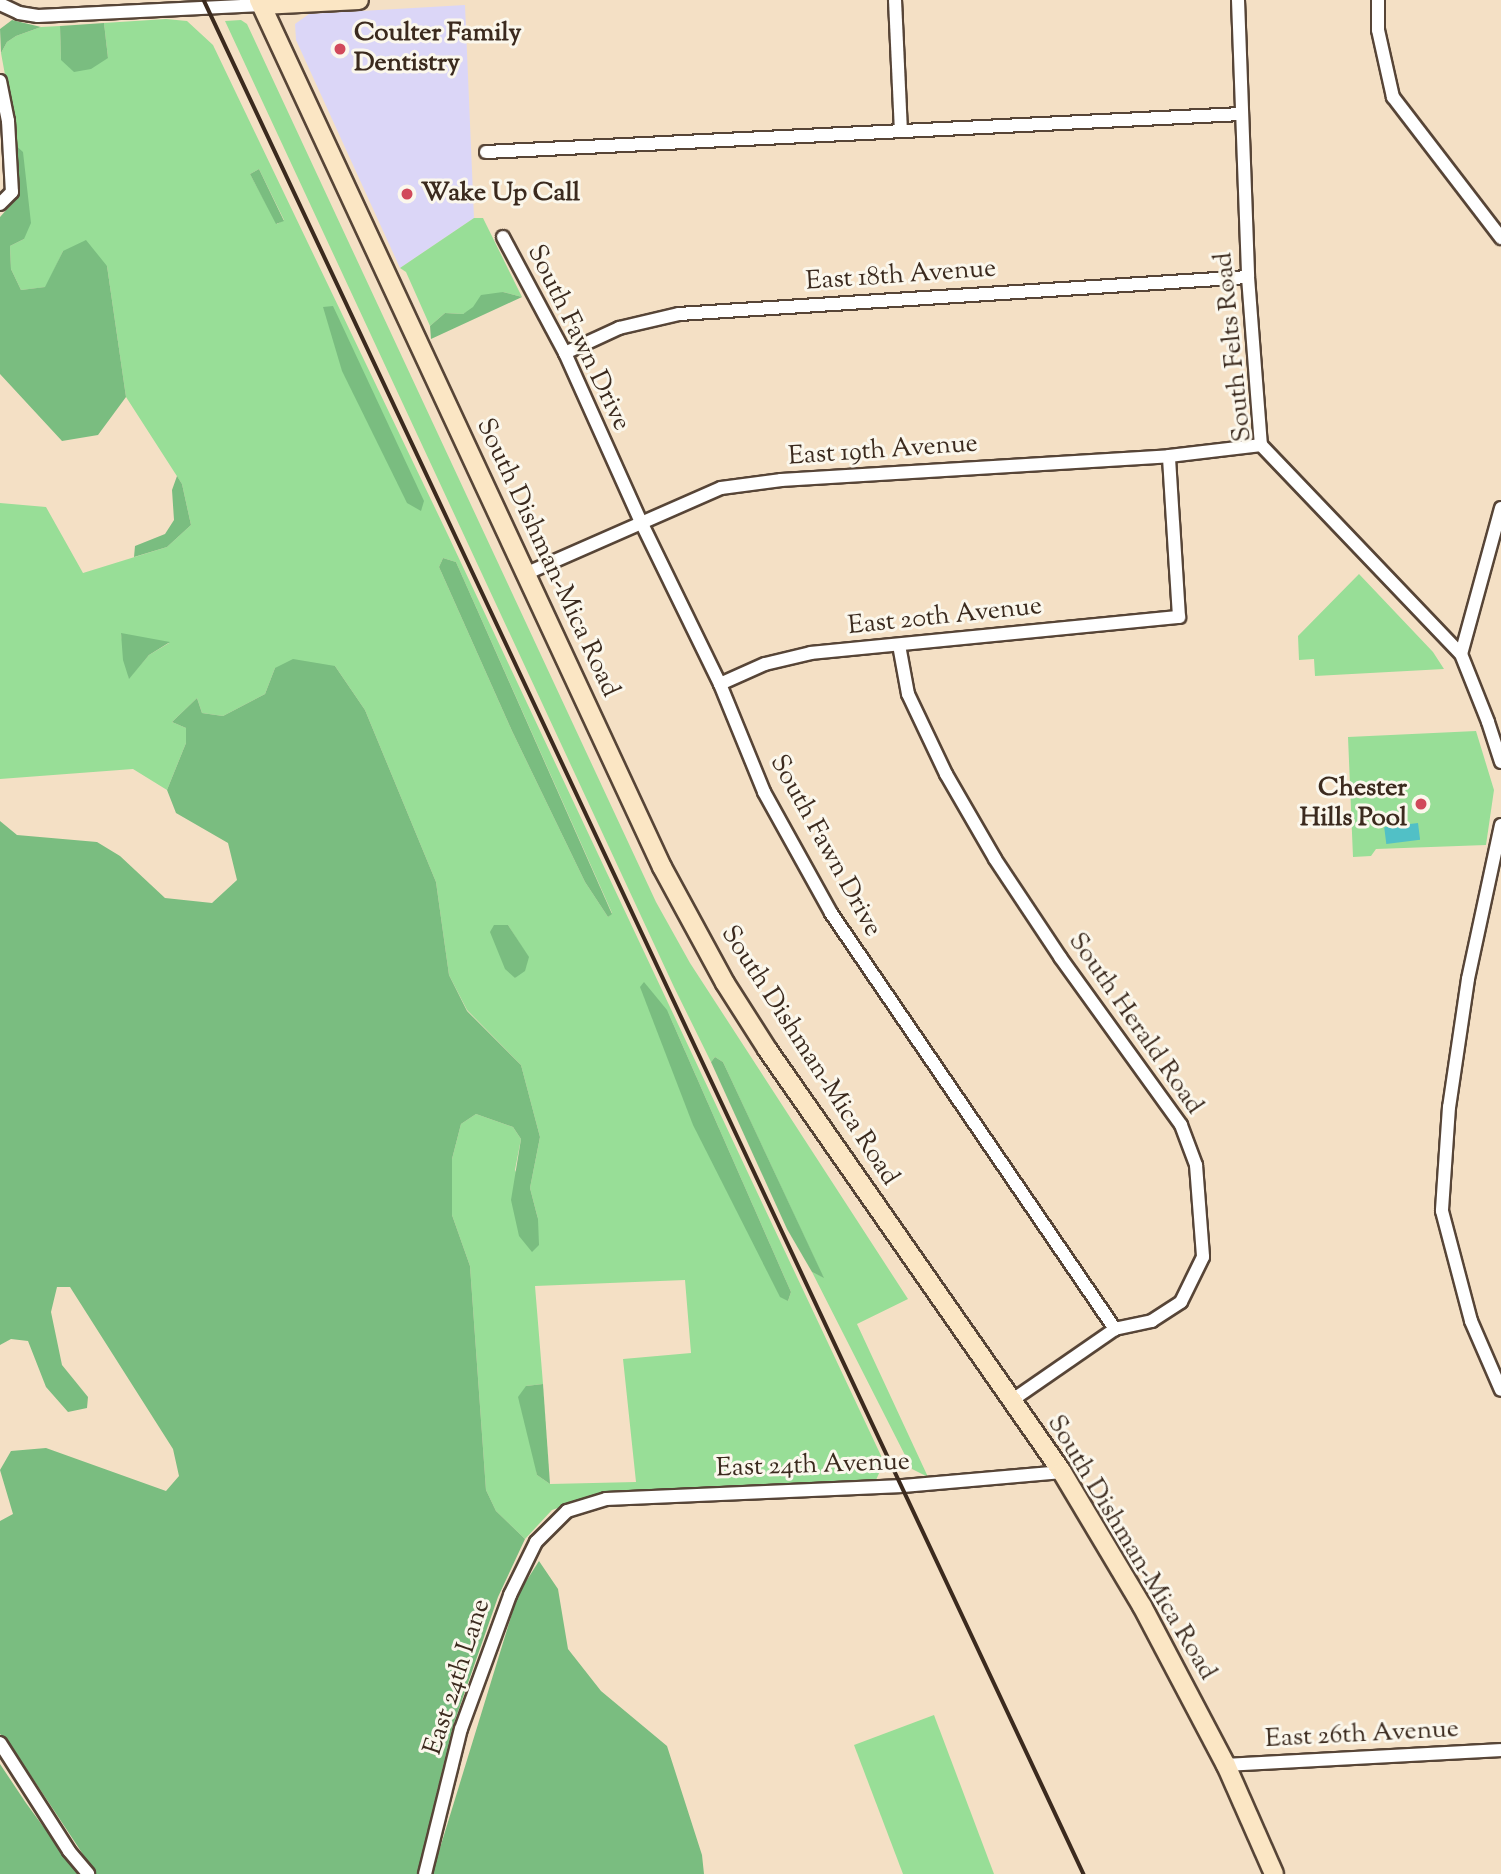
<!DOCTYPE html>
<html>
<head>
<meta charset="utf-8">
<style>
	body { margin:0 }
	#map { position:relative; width:1501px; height:1874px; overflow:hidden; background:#f4e0c5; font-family:"Sorts Mill Goudy",serif }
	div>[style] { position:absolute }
	.built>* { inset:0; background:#dbd6f7 }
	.green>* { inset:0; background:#98de97 }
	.forest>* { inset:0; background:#7abd80 }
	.water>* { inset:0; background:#51c0c6; transform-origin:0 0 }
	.roads { filter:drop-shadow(2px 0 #574537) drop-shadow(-2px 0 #574537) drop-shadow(0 2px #574537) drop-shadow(0 -2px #574537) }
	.street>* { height:12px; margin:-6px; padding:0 6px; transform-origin:6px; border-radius:6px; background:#fff }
	.secondary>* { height:18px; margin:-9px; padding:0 9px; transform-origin:9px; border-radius:9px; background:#fbe6c4 }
	.rail>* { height:3.5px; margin:-1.75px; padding:0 1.75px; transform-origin:1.75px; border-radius:1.75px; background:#3b2a1e }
	.dots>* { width:19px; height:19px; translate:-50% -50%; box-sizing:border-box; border:4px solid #fbf7ec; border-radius:50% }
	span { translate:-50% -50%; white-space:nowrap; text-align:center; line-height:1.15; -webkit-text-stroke:6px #fbf7ec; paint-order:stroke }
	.poi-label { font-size:26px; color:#3b2a1e; font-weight:700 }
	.left { translate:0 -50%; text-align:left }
	.right { translate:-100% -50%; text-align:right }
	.street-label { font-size:26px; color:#3b2a1e }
</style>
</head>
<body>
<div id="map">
	<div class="built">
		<i style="clip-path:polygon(465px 5px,474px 218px,400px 268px,296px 40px,295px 24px,309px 14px)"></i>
	</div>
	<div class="green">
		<i style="clip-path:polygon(evenodd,166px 19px,187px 21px,213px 45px,447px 533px,884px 1462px,876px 1480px,604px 1492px,552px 1510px,525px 1539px,496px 1511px,486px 1490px,470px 1266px,452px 1215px,452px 1159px,461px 1124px,476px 1114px,513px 1127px,521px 1139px,515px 1170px,538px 1219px,530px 1188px,540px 1137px,521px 1065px,467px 1010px,449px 975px,436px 882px,365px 710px,335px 666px,275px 668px,265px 694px,223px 716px,202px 713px,197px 698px,172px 722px,186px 728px,186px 743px,167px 790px,133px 769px,0 779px,0 503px,46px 507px,83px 573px,167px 547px,191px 525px,182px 484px,126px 397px,107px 266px,63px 251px,46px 287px,21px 290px,11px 269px,10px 246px,24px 239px,10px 102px,1px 53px,7px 42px,16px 36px,41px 27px,60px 26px,61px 60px,108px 58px,104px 23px,166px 19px,259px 169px,284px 220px,277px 224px,250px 174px,259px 169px,166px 19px,443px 558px,456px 562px,612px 913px,608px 917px,585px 882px,512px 731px,439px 567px,443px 558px,166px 19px,121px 634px,169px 643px,149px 655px,129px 678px,121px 634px,166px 19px,508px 925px,528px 957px,515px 978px,508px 925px,166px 19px,667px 1010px,791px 1292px,788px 1301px,667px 1010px,166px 19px,685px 1280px,691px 1353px,623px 1359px,636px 1482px,550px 1484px,537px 1475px,526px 1386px,543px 1384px,535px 1286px,685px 1280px)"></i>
		<i style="clip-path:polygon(241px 20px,247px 24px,656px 902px,690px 963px,908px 1299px,857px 1324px,928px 1477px,912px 1469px,812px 1272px,823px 1277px,723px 1062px,715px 1057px,711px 1062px,674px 987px,225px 21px)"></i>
		<i style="clip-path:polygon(474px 218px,483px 218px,522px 297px,503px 292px,463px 314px,445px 313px,430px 326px,406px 272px,400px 268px)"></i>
		<i style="clip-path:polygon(1359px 574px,1433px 652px,1444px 669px,1315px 676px,1314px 659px,1299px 660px,1298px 636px)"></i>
		<i style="clip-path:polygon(1476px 731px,1494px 790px,1486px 845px,1376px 849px,1371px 856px,1353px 857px,1348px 737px)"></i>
		<i style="clip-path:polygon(934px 1715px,994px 1874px,903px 1874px,854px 1745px)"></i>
	</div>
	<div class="forest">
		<i style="clip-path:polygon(12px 20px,41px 27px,16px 36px,7px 42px,1px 53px,0 29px)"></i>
		<i style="clip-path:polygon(104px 23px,108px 58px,91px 69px,74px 72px,61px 60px,60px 26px)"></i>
		<i style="clip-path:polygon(13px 143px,23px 152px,31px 223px,24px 239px,10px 246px,11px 269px,21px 290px,45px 287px,63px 251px,86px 240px,107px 266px,126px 397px,98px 435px,62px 441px,0 374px,0 217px,18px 197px)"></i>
		<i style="clip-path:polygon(259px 169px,284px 221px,276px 224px,250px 174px)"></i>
		<i style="clip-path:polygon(503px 292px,522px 297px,431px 339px,430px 326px,445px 313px,463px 314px,473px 307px,481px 295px)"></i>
		<i style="clip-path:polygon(333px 306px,424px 501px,421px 511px,407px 503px,342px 371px,323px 307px)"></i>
		<i style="clip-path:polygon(177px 476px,182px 484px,191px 525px,167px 547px,134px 557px,135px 546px,165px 534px,174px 520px,172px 490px)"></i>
		<i style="clip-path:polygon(443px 558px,456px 562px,612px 914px,608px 917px,585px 882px,512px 731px,439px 567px)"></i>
		<i style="clip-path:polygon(121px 633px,170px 642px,149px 655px,129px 679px,123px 660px)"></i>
		<i style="clip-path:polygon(293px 659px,335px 666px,365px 710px,436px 882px,449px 975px,467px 1011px,521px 1065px,540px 1137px,530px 1188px,538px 1219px,539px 1245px,532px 1252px,519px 1236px,511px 1200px,521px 1139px,513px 1127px,476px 1114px,461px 1124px,452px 1159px,452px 1215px,470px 1266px,486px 1490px,496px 1511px,525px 1539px,498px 1597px,453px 1726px,417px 1874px,96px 1874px,10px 1744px,0 1734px,0 1521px,13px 1514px,0 1470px,11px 1451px,46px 1448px,166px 1491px,179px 1476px,173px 1449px,70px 1287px,57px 1287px,51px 1312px,62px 1365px,88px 1397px,87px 1408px,68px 1412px,46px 1387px,28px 1341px,11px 1339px,0 1345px,0 821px,17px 835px,97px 842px,120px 856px,165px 898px,212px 903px,237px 880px,228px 843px,176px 813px,167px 790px,186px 743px,186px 728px,172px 722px,197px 698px,202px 713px,223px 716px,265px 694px,275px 668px)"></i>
		<i style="clip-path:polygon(494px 925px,508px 925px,529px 957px,525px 971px,515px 978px,505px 969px,490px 932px)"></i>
		<i style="clip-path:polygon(644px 982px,667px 1010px,791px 1292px,788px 1301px,780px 1297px,693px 1125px,640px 987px)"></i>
		<i style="clip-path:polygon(715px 1057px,723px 1062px,824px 1278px,812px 1272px,787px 1229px,711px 1062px)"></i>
		<i style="clip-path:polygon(543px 1384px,550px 1484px,537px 1475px,518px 1397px,526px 1386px)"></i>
		<i style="clip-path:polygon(539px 1561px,558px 1589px,568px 1649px,601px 1691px,667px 1746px,702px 1855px,704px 1874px,432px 1874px,518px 1594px)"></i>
		<i style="clip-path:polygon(0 1764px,26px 1803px,78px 1874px,0 1874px)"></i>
	</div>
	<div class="water">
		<i style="left:1418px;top:823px;width:17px;height:34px;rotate:83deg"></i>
	</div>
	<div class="roads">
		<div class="street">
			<i style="left:895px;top:0;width:131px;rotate:87.4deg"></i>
			<i style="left:1238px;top:0;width:277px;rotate:87.9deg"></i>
			<i style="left:1248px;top:277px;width:169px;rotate:85.6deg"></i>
			<i style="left:1261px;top:445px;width:289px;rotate:46.3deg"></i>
			<i style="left:1378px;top:0;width:30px;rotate:90deg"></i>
			<i style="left:1378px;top:30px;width:69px;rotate:77.4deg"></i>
			<i style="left:1393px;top:97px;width:178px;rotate:52.5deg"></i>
			<i style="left:0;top:4px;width:21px;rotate:25deg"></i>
			<i style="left:19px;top:13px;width:19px;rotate:9deg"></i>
			<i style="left:38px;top:16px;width:224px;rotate:-2.8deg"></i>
			<i style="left:0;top:81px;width:41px;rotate:78.7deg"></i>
			<i style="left:8px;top:121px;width:71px;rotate:86.8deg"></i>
			<i style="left:12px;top:192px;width:17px;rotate:135deg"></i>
			<i style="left:486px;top:152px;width:757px;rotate:-2.88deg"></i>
			<i style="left:503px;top:237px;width:132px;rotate:61.9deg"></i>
			<i style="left:565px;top:353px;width:185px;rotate:65.8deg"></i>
			<i style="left:641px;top:522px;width:180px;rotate:64deg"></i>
			<i style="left:720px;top:684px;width:117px;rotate:67.8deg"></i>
			<i style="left:764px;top:792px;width:138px;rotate:61deg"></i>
			<i style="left:831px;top:913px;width:504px;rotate:55.68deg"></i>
			<i style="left:565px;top:353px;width:60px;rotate:-24.8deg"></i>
			<i style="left:619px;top:328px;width:62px;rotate:-13.1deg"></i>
			<i style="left:679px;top:314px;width:570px;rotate:-3.72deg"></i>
			<i style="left:1501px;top:508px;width:151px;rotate:105.3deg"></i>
			<i style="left:1461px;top:654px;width:73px;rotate:68.3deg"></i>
			<i style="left:1488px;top:722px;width:42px;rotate:72deg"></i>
			<i style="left:525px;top:574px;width:214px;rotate:-23.7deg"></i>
			<i style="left:721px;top:488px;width:61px;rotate:-7.6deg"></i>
			<i style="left:781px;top:480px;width:389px;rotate:-3.5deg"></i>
			<i style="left:1169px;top:456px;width:93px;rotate:-6.8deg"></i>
			<i style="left:899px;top:645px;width:50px;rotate:79.6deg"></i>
			<i style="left:908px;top:694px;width:89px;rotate:64.6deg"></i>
			<i style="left:946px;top:774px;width:98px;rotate:60deg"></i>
			<i style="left:995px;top:859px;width:118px;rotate:56.4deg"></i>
			<i style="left:1060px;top:957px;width:207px;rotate:54.2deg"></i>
			<i style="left:1181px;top:1125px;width:43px;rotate:69.4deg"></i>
			<i style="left:1196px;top:1165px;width:92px;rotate:85.6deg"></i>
			<i style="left:1203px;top:1257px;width:50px;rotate:116.1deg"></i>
			<i style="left:1181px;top:1302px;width:35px;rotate:147deg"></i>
			<i style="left:1152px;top:1321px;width:38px;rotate:168deg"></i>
			<i style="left:1115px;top:1329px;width:126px;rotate:145.3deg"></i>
			<i style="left:720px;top:684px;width:49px;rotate:-24deg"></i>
			<i style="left:765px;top:664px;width:47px;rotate:-13.4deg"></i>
			<i style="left:811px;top:653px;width:370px;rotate:-5.6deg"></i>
			<i style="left:1179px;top:617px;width:161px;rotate:-93.6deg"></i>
			<i style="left:1501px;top:825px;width:157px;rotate:102.1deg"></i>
			<i style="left:1468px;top:979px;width:129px;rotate:98.4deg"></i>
			<i style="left:1449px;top:1107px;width:104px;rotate:93.9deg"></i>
			<i style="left:1442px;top:1211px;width:114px;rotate:75.2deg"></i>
			<i style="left:1471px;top:1321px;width:75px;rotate:66.5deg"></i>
			<i style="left:0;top:1743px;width:128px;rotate:57.4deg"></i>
			<i style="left:69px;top:1851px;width:30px;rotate:50deg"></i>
			<i style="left:1226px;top:1765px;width:275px;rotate:-3.1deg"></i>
			<i style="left:425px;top:1874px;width:149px;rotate:-76.1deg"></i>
			<i style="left:461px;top:1729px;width:143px;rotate:-69.9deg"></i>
			<i style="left:510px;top:1595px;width:59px;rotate:-63.9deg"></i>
			<i style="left:536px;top:1542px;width:44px;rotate:-45deg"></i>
			<i style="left:567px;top:1511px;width:41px;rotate:-17.1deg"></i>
			<i style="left:606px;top:1499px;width:297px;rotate:-2.5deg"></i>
			<i style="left:903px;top:1486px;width:160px;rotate:-5deg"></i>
		</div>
		<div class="secondary">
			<i style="left:259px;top:0;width:956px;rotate:65.07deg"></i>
			<i style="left:662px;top:867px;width:132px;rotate:61.5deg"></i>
			<i style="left:725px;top:983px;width:78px;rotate:57.5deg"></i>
			<i style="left:767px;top:1049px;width:516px;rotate:55.11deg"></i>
			<i style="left:1062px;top:1472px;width:156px;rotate:59.2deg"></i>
			<i style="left:1142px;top:1606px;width:180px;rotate:62.2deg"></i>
			<i style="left:1226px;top:1765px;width:119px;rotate:66.2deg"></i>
			<i style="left:262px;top:5px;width:97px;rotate:-3deg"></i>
		</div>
	</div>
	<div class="rail">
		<i style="left:204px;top:0;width:2070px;rotate:64.85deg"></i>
	</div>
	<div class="dots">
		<i style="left:340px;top:49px;background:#d1495b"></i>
		<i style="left:407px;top:194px;background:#d1495b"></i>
		<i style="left:1421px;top:804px;background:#d1495b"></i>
	</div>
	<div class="poi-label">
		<span class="left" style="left:354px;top:49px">Coulter Family<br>Dentistry</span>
		<span class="left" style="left:421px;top:194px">Wake Up Call</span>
		<span class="right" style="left:1407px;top:804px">Chester<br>Hills Pool</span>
	</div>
	<div class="street-label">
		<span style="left:901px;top:276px;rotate:-4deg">East 18th Avenue</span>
		<span style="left:578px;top:338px;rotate:64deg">South Fawn Drive</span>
		<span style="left:1234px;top:347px;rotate:-96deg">South Felts Road</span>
		<span style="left:883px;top:451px;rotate:-4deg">East 19th Avenue</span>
		<span style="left:547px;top:558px;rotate:65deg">South Dishman-Mica Road</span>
		<span style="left:945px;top:617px;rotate:-6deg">East 20th Avenue</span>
		<span style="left:825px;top:846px;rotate:61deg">South Fawn Drive</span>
		<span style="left:1135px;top:1024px;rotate:55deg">South Herald Road</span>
		<span style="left:809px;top:1056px;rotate:57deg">South Dishman-Mica Road</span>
		<span style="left:813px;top:1466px;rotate:-2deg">East 24th Avenue</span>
		<span style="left:1131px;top:1548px;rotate:59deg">South Dishman-Mica Road</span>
		<span style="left:458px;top:1677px;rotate:-72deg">East 24th Lane</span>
		<span style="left:1362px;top:1735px;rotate:-3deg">East 26th Avenue</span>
	</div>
</div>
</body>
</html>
